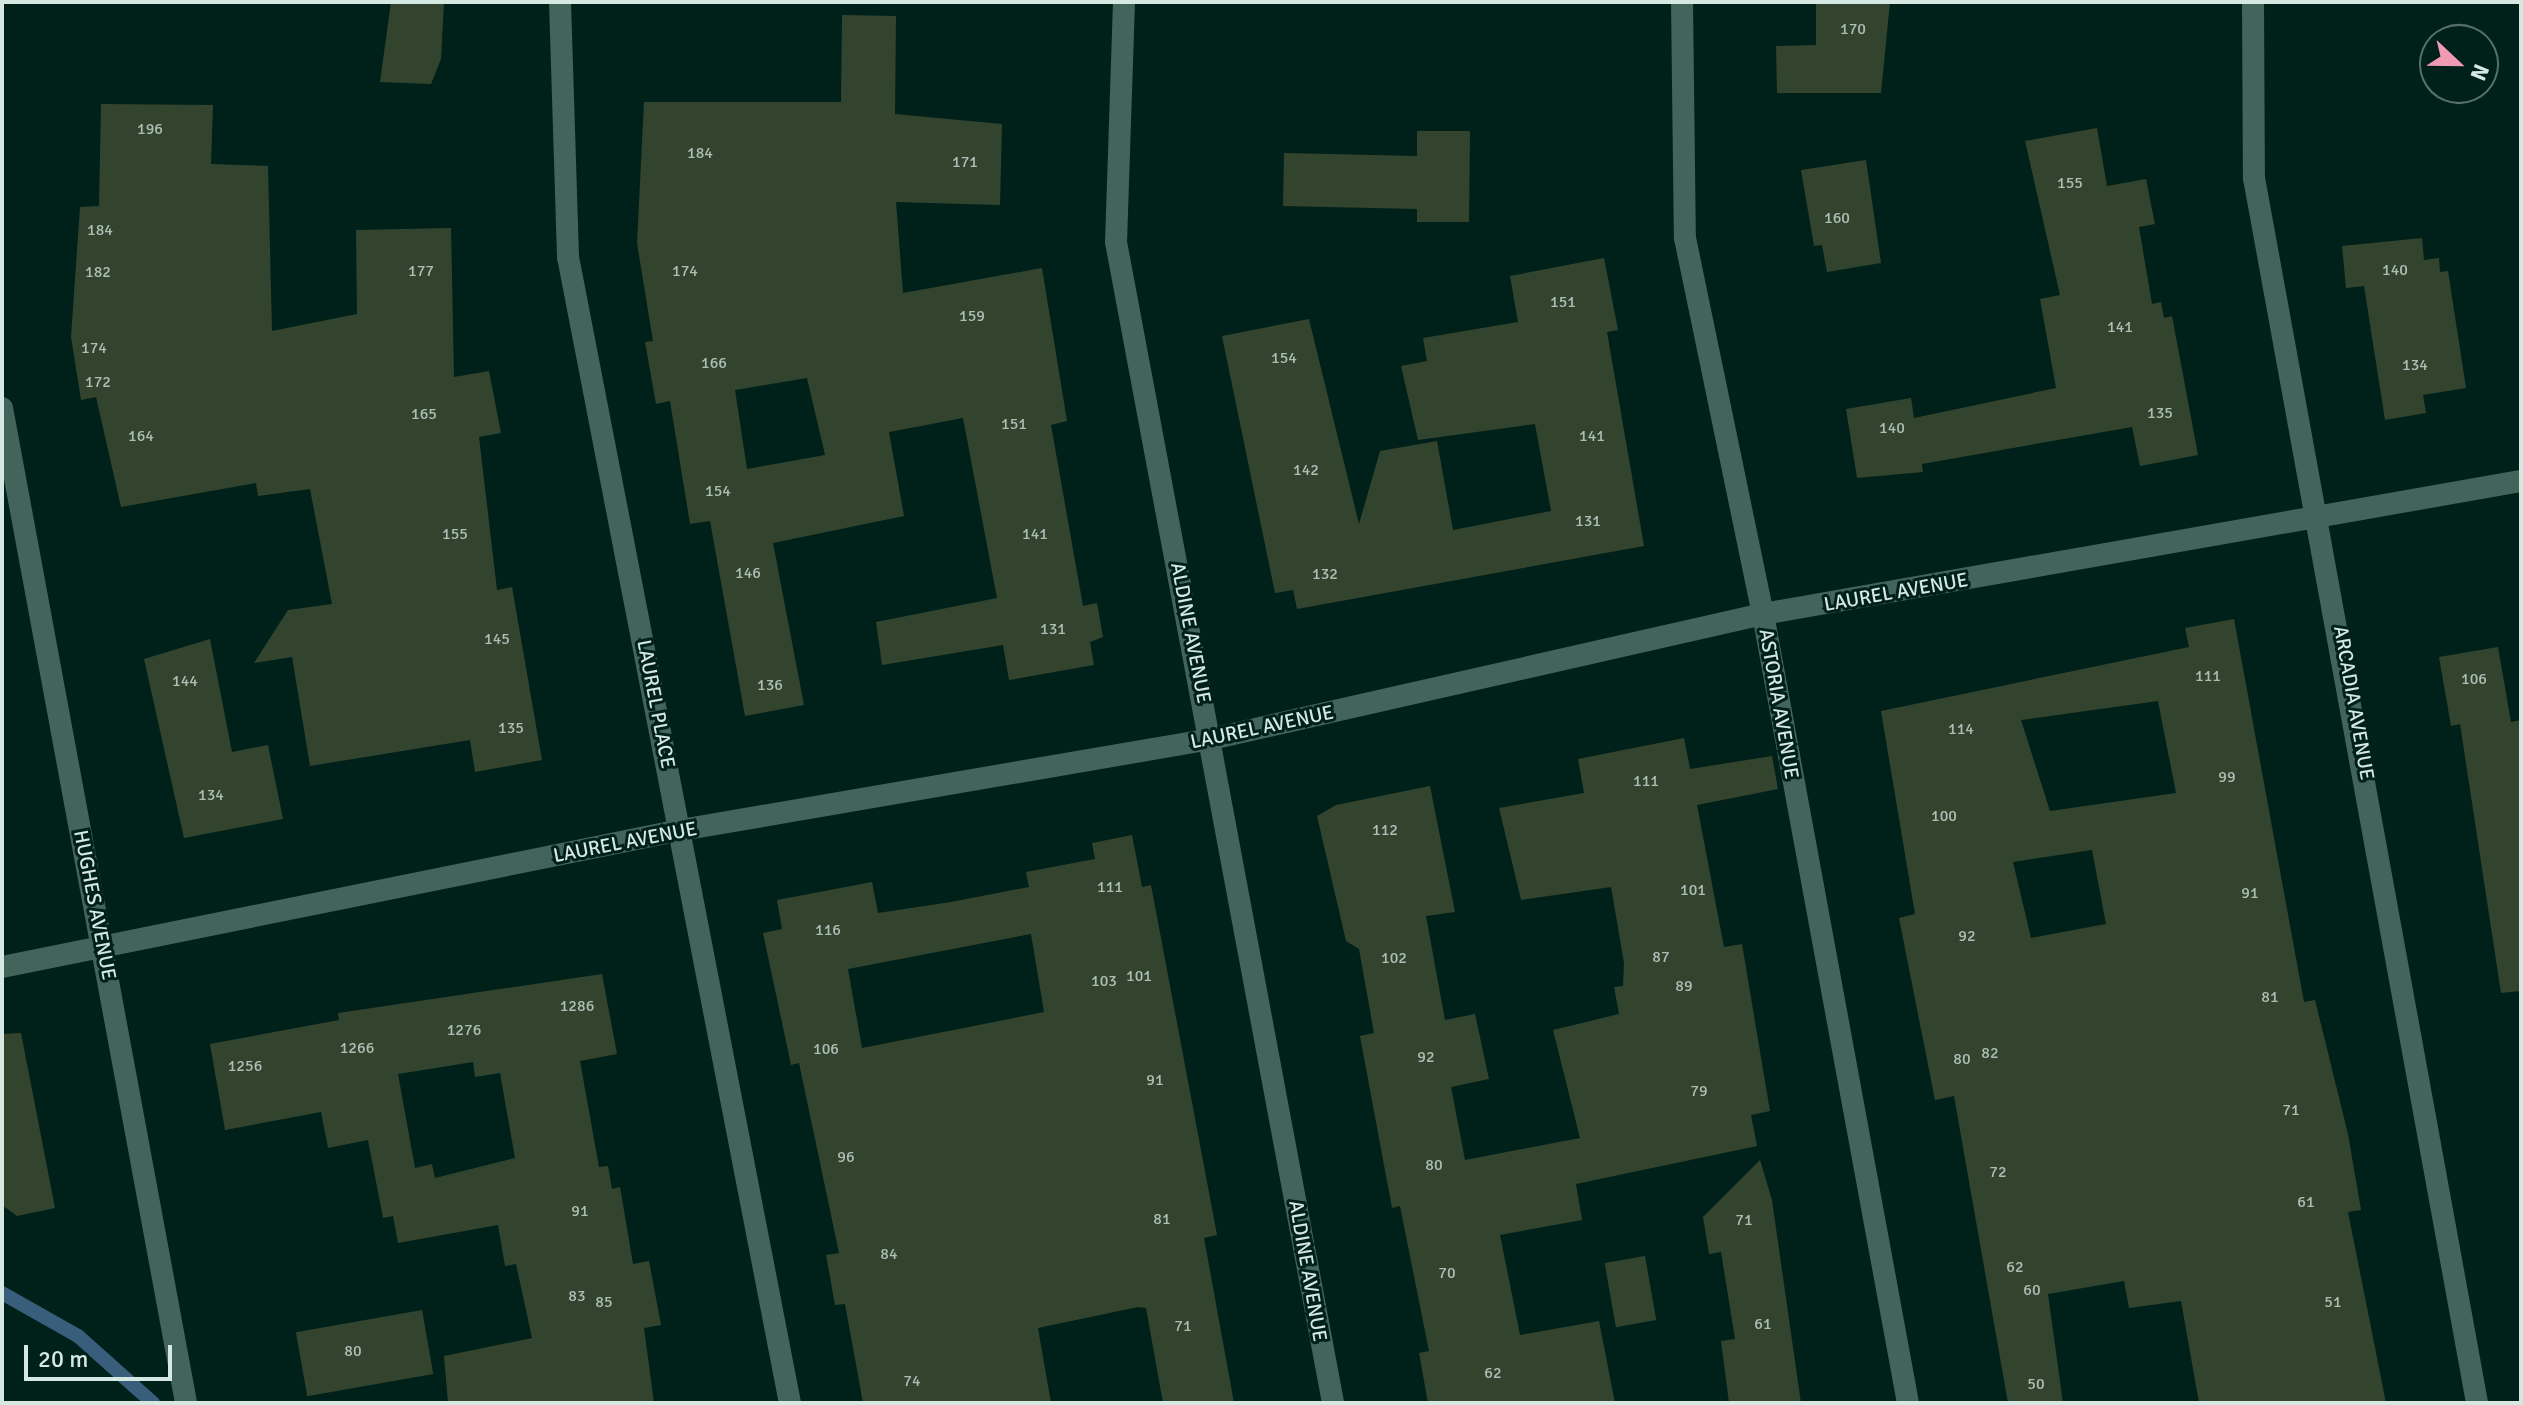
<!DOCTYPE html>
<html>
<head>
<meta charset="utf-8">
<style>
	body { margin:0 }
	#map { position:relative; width:2523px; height:1405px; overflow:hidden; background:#002119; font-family:Signika,sans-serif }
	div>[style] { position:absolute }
	.stream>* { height:14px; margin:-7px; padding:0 7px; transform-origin:7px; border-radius:7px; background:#385e7b }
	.building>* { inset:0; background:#33442e; transform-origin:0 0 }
	.minor>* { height:22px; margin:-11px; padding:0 11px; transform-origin:11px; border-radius:11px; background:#43645a }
	.tertiary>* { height:22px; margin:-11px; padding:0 11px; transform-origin:11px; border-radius:11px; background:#43645a }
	span { translate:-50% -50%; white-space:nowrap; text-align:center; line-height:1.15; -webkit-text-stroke:6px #002119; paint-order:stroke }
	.number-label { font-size:16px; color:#adbfb5 }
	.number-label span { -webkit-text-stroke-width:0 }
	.street-label { font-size:20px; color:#d6e8e2 }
	.frame { position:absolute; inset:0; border:4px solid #d6e8e2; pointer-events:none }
	.north { position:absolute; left:2419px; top:24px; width:80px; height:80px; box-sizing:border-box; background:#002119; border:2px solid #567169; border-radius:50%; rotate:112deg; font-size:22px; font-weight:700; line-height:32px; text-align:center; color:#d6e8e2 }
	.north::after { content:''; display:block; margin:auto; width:28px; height:36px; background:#f19ab4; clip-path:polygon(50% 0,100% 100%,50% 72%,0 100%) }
	.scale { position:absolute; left:24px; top:1345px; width:148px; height:36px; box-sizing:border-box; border:4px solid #d6e8e2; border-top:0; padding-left:10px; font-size:24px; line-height:28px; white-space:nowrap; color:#d6e8e2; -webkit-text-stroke:6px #002119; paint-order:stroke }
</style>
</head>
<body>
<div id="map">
	<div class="stream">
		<i style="left:2px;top:1293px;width:87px;rotate:29.5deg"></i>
		<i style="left:78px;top:1336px;width:101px;rotate:41.8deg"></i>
	</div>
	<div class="building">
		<i style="clip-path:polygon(391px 2px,444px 2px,441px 59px,431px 84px,380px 82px)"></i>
		<i style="clip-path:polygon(1816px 2px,1890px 2px,1881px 93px,1777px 93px,1776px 46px,1816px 45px)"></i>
		<i style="clip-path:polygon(evenodd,842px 15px,896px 16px,895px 114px,1002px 124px,1000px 205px,896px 202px,903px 293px,1042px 268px,1067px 421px,1051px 425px,1083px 606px,1097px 603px,1103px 637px,1090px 642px,1094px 665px,1009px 680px,1003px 645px,882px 665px,876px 622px,997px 598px,963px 418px,889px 432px,904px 516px,773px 543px,804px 705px,745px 716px,710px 521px,690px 524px,670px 401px,656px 404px,645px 342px,653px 341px,637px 243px,644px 102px,841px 102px,842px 15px,807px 378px,825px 455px,747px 469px,735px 390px,807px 378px)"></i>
		<i style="clip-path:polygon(101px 104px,213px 105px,211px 164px,268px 166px,272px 331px,357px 314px,356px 230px,451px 228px,454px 377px,489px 371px,501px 433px,479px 437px,497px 590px,512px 587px,542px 760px,475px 772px,470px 740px,310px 766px,292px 657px,254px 663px,288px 610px,332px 604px,310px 489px,258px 496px,256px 483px,121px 507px,96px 397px,81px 400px,71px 337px,80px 207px,99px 206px)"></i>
		<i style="clip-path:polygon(2097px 128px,2107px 186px,2146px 179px,2155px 224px,2139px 227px,2152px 304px,2161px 302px,2164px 318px,2172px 316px,2198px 455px,2140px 466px,2132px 427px,1922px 464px,1923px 472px,1857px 478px,1846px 409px,1911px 398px,1914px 418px,2056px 388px,2040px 299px,2060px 295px,2025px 141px)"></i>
		<i style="clip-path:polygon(1417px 131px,1470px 131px,1469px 222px,1417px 222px,1417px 209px,1283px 206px,1284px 153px,1417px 156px)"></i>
		<i style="clip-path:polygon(1866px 160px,1881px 263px,1827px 272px,1822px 245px,1814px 246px,1801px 170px)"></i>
		<i style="clip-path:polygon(2422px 238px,2424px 260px,2439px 258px,2440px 272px,2448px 271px,2466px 388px,2423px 395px,2426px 413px,2385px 420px,2364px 286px,2346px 288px,2342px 246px)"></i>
		<i style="clip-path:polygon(1604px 258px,1618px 330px,1607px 332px,1644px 546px,1297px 609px,1293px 590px,1275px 593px,1222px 336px,1309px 319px,1359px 524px,1380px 451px,1437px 441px,1453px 530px,1551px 511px,1535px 424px,1418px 440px,1401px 366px,1427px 361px,1423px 338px,1518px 322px,1510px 276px)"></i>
		<i style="clip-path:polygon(evenodd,2234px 619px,2304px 1002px,2315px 1000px,2348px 1134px,2361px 1210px,2348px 1212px,2386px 1403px,2199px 1403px,2181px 1301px,2129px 1308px,2124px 1281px,2048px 1294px,2063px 1403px,2008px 1403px,1954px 1096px,1935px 1100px,1899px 918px,1915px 914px,1881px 711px,2189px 647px,2185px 628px,2234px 619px,2158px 701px,2176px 793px,2050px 811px,2021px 720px,2158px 701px,2234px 619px,2092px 850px,2106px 924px,2031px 938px,2013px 862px,2092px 850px)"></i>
		<i style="clip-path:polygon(210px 639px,232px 752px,268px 745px,283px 819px,184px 838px,144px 659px)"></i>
		<i style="clip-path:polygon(2498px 647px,2511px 722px,2521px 720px,2521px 991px,2501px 993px,2460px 724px,2451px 726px,2439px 657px)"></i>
		<i style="clip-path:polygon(1684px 738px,1690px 769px,1772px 756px,1778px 789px,1697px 805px,1724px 947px,1742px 944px,1770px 1111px,1751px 1115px,1757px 1146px,1576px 1184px,1582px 1220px,1500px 1235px,1520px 1335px,1599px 1321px,1615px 1403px,1428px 1403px,1419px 1353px,1429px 1351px,1400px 1206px,1392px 1208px,1360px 1036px,1374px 1033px,1359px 949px,1346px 941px,1317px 816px,1336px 805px,1430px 786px,1455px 912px,1426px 916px,1445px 1020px,1475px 1014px,1489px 1079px,1451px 1087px,1465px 1160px,1580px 1138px,1553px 1030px,1619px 1014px,1614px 987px,1623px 986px,1624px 963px,1611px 887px,1521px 900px,1499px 808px,1584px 793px,1578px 759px)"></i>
		<i style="clip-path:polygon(evenodd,1132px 835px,1142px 887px,1151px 885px,1217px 1235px,1204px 1238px,1234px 1403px,1163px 1403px,1146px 1308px,1138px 1307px,1038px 1328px,1051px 1403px,863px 1403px,845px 1304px,835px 1305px,826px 1255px,839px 1253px,799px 1063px,791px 1065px,763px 933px,782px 929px,777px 900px,872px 882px,878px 913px,951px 902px,1029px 887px,1026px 872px,1095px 859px,1092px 843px,1132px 835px,1031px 934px,1044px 1012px,862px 1048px,848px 969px,1031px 934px)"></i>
		<i style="clip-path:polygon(evenodd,602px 974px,617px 1054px,580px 1061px,599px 1167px,608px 1166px,612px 1189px,620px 1187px,633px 1264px,649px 1261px,661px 1325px,644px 1328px,654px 1403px,448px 1403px,444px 1356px,532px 1338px,516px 1264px,505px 1266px,498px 1225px,398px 1243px,393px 1216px,383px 1218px,368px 1140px,328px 1148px,321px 1112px,225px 1130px,210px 1044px,339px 1020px,338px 1013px,602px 974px,473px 1062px,475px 1077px,500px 1073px,515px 1158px,435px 1178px,432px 1164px,415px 1168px,398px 1074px,473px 1062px)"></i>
		<i style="clip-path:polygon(21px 1033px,55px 1208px,17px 1216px,2px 1205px,2px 1034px)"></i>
		<i style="clip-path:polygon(1760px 1160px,1772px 1200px,1801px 1403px,1729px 1403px,1721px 1341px,1735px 1339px,1721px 1252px,1709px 1254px,1703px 1217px)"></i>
		<i style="left:1645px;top:1256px;width:65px;height:41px;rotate:80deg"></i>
		<i style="left:422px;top:1310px;width:65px;height:128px;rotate:80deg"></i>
	</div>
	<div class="minor">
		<i style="left:560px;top:2px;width:255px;rotate:88.2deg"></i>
		<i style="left:568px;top:257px;width:1167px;rotate:79.04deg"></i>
		<i style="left:1124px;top:2px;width:240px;rotate:91.9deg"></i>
		<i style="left:1116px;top:242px;width:1181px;rotate:79.41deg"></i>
		<i style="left:2253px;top:2px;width:176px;rotate:89.7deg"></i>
		<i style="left:2254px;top:178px;width:1245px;rotate:79.68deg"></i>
		<i style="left:2px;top:408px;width:1012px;rotate:79.52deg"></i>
		<i style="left:2px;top:967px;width:693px;rotate:-11.41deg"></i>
		<i style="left:681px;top:830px;width:538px;rotate:-9.74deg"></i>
		<i style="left:1211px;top:739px;width:566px;rotate:-12.76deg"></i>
		<i style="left:1763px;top:614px;width:770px;rotate:-9.95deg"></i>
	</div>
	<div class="tertiary">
		<i style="left:1682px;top:2px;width:236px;rotate:89.3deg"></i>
		<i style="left:1685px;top:238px;width:384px;rotate:78.3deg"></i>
		<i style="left:1763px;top:614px;width:802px;rotate:79.59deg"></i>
	</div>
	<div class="number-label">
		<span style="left:1853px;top:29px">170</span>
		<span style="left:150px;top:129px">196</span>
		<span style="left:700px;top:153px">184</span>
		<span style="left:965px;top:162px">171</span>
		<span style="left:2070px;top:183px">155</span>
		<span style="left:1837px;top:218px">160</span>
		<span style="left:100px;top:230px">184</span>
		<span style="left:2395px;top:270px">140</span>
		<span style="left:421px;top:271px">177</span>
		<span style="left:685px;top:271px">174</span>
		<span style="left:98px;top:272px">182</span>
		<span style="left:1563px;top:302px">151</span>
		<span style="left:972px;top:316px">159</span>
		<span style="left:2120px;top:327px">141</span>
		<span style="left:94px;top:348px">174</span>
		<span style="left:1284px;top:358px">154</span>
		<span style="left:714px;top:363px">166</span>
		<span style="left:2415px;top:365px">134</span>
		<span style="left:98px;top:382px">172</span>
		<span style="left:2160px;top:413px">135</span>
		<span style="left:424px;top:414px">165</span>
		<span style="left:1014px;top:424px">151</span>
		<span style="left:1892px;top:428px">140</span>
		<span style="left:141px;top:436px">164</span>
		<span style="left:1592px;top:436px">141</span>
		<span style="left:1306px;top:470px">142</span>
		<span style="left:718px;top:491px">154</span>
		<span style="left:1588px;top:521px">131</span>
		<span style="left:455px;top:534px">155</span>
		<span style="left:1035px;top:534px">141</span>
		<span style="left:748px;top:573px">146</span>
		<span style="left:1325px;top:574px">132</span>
		<span style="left:1053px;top:629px">131</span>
		<span style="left:497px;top:639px">145</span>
		<span style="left:2208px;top:676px">111</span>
		<span style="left:2474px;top:679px">106</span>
		<span style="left:185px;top:681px">144</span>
		<span style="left:770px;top:685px">136</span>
		<span style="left:511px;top:728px">135</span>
		<span style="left:1961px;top:729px">114</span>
		<span style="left:2227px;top:777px">99</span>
		<span style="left:1646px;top:781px">111</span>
		<span style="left:211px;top:795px">134</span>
		<span style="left:1944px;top:816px">100</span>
		<span style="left:1385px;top:830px">112</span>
		<span style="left:1110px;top:887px">111</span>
		<span style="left:1693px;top:890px">101</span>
		<span style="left:2250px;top:893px">91</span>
		<span style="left:828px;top:930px">116</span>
		<span style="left:1967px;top:936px">92</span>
		<span style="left:1661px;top:957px">87</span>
		<span style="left:1394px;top:958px">102</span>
		<span style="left:1139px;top:976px">101</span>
		<span style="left:1104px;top:981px">103</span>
		<span style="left:1684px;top:986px">89</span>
		<span style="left:2270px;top:997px">81</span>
		<span style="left:577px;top:1006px">1286</span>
		<span style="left:464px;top:1030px">1276</span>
		<span style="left:357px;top:1048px">1266</span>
		<span style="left:826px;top:1049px">106</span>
		<span style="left:1990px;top:1053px">82</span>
		<span style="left:1426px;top:1057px">92</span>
		<span style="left:1962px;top:1059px">80</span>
		<span style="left:245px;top:1066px">1256</span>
		<span style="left:1155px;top:1080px">91</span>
		<span style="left:1699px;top:1091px">79</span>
		<span style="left:2291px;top:1110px">71</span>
		<span style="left:846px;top:1157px">96</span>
		<span style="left:1434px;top:1165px">80</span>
		<span style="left:1998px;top:1172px">72</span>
		<span style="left:2306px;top:1202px">61</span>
		<span style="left:580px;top:1211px">91</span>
		<span style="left:1162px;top:1219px">81</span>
		<span style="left:1744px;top:1220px">71</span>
		<span style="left:889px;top:1254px">84</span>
		<span style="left:2015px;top:1267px">62</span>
		<span style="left:1447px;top:1273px">70</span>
		<span style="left:2032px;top:1290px">60</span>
		<span style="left:577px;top:1296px">83</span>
		<span style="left:604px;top:1302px">85</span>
		<span style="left:2333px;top:1302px">51</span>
		<span style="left:1763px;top:1324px">61</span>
		<span style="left:1183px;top:1326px">71</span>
		<span style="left:353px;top:1351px">80</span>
		<span style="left:1493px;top:1373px">62</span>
		<span style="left:912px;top:1381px">74</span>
		<span style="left:2036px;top:1384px">50</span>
	</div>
	<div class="street-label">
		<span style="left:1896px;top:592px;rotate:-10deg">LAUREL AVENUE</span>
		<span style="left:1191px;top:633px;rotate:79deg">ALDINE AVENUE</span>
		<span style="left:2354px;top:703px;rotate:80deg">ARCADIA AVENUE</span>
		<span style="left:656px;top:704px;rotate:79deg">LAUREL PLACE</span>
		<span style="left:1779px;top:704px;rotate:80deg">ASTORIA AVENUE</span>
		<span style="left:1262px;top:727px;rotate:-12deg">LAUREL AVENUE</span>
		<span style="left:625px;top:842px;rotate:-11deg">LAUREL AVENUE</span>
		<span style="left:95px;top:905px;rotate:79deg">HUGHES AVENUE</span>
		<span style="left:1308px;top:1271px;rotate:80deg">ALDINE AVENUE</span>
	</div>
	<div class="frame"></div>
	<div class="north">N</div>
	<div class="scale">20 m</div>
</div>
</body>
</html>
